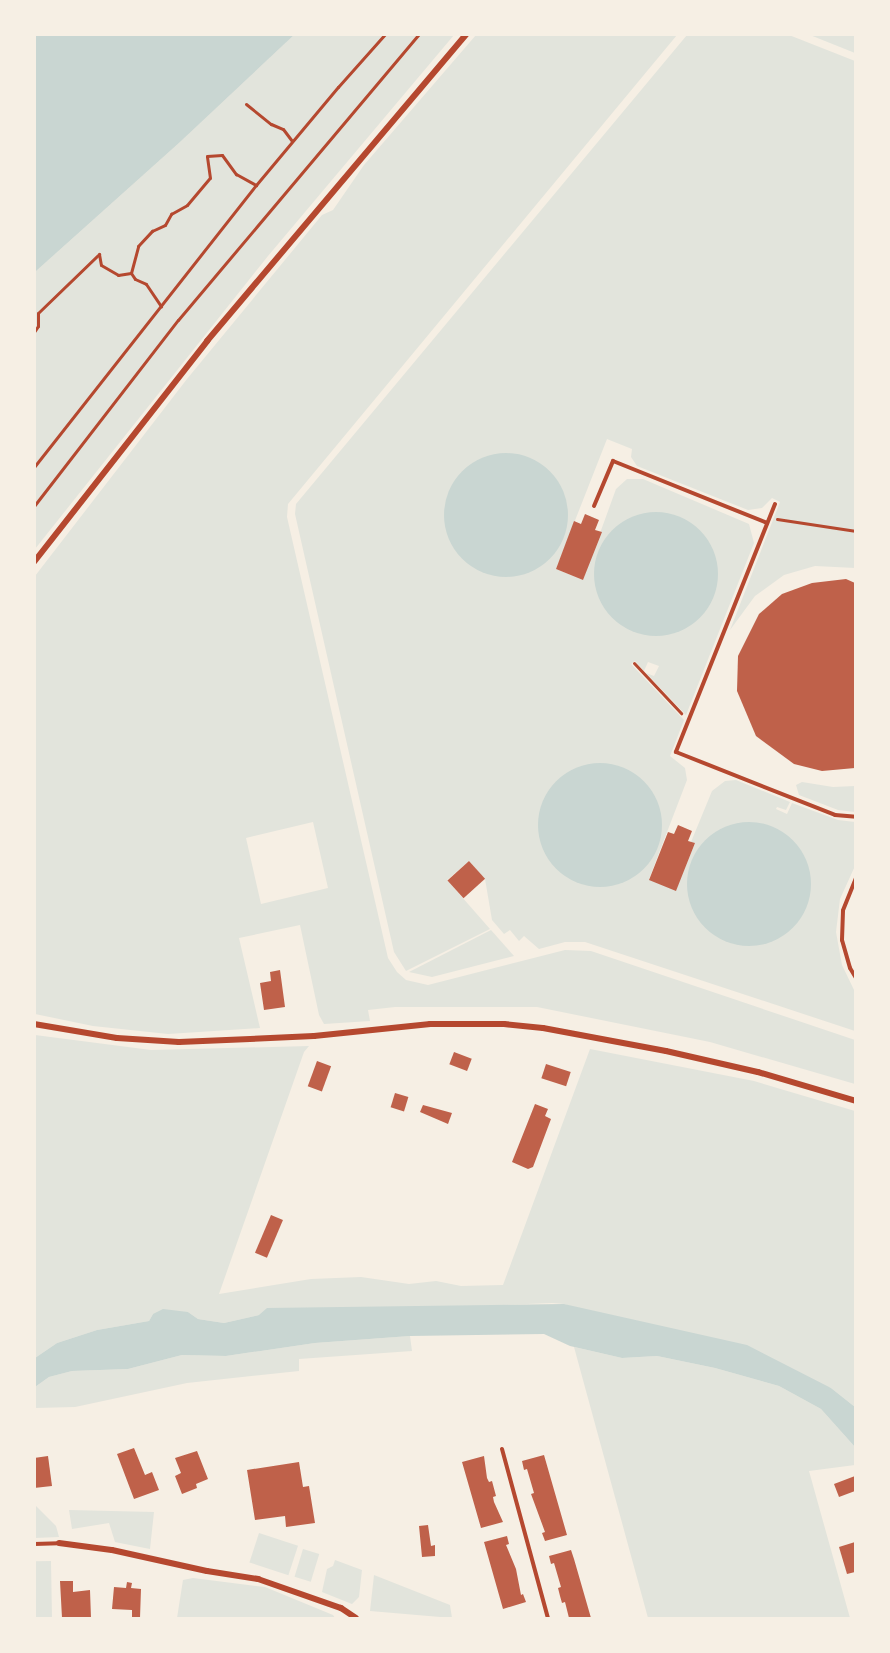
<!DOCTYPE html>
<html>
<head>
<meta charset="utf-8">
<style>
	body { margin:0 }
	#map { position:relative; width:890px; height:1653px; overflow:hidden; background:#f6efe4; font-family:Lato,sans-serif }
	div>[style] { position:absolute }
	.green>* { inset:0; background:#e2e4dc; transform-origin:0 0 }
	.water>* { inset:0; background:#c9d6d2 }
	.round { border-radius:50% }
	.building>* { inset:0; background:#bf614a; transform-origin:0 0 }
	.path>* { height:3px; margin:-1.5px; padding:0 1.5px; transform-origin:1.5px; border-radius:1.5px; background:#b5482f }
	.service>* { height:4px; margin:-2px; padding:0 2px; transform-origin:2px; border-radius:2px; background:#b5482f }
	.minor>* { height:6px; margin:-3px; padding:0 3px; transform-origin:3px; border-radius:3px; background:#b5482f }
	span { translate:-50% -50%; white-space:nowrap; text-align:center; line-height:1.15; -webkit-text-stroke:5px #f6efe4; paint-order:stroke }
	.frame { position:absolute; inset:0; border:36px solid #f6efe4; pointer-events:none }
</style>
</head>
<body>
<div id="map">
	<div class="green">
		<i style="clip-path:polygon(294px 35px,454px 35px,268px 256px,35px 549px,35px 272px,179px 143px)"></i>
		<i style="clip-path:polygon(evenodd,476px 35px,677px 35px,288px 504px,287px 517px,388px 958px,397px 972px,406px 980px,428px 985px,565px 950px,591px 951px,855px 1040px,855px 1084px,710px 1042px,537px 1007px,395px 1007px,368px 1010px,370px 1021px,324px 1024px,319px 1015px,300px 925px,239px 938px,260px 1028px,168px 1034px,93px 1026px,35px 1014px,35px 576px,187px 379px,322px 215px,333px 210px,364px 165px,476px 35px,313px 822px,328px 888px,261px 904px,246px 838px,313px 822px)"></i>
		<i style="clip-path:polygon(687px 35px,789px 35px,855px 61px,855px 568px,815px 566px,784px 575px,755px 596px,730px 630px,780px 502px,772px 498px,762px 508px,748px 510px,637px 466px,631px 457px,632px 449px,607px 439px,556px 569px,583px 580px,616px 489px,627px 479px,643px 479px,749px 524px,754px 543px,686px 715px,646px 673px,654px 676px,659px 666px,648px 662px,644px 671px,635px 661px,631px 664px,684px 720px,670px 756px,685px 768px,687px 780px,649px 879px,676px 890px,695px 843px,691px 842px,712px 791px,725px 781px,736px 780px,790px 802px,786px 810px,777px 807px,776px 809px,787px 814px,792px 803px,838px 820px,855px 822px,855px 866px,840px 899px,836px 932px,842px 965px,855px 992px,855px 1031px,585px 942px,565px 942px,539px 949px,524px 936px,519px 941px,510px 930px,504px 934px,492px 920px,485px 879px,469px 861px,447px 880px,490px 929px,406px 971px,394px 952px,295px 514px,296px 504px)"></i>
		<i style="clip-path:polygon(810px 35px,855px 35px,855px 53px)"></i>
		<i style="clip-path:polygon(802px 782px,833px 787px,855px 786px,855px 812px,838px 810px,799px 795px,796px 785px)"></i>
		<i style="clip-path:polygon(491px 930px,514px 956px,432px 977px,409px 972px)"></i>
		<i style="clip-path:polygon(35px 1035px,151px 1050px,309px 1046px,304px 1052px,219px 1294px,311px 1279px,361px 1277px,409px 1284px,436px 1281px,461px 1286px,503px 1285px,590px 1049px,754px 1081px,855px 1111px,855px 1407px,831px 1388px,564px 1304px,552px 1303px,259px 1315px,224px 1323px,198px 1319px,188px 1312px,153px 1314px,149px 1321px,97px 1330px,57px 1343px,35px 1358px)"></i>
		<i style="clip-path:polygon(410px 1336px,412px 1351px,299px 1359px,299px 1371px,187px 1383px,75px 1407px,35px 1408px,35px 1387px,49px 1377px,72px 1371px,128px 1369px,182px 1355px,226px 1356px,315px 1343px)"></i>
		<i style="clip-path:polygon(574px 1347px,622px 1358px,657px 1356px,715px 1368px,779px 1386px,821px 1409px,855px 1447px,855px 1465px,809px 1471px,850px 1618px,648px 1618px)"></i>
		<i style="clip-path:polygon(35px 1505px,56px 1526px,59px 1537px,35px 1538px)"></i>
		<i style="clip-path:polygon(69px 1510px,154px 1512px,150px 1549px,115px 1542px,109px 1523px,72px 1529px)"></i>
		<i style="left:259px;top:1533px;width:41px;height:31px;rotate:18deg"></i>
		<i style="left:303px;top:1549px;width:17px;height:29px;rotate:17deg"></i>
		<i style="clip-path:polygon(335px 1560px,362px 1570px,359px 1597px,352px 1604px,322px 1592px,327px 1569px,333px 1566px)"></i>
		<i style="left:51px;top:1561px;width:57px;height:16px;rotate:89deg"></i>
		<i style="clip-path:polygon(374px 1575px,450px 1605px,452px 1618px,370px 1611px)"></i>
		<i style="clip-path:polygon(193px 1578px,265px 1587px,333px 1615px,335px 1618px,177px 1618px,183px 1580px)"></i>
	</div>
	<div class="water">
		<i style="clip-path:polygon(35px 34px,294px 34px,294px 35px,179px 143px,35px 272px)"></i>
		<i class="round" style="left:444px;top:453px;width:124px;height:124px"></i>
		<i class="round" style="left:594px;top:512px;width:124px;height:124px"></i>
		<i class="round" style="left:538px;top:763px;width:124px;height:124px"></i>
		<i class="round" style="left:687px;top:822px;width:124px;height:124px"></i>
		<i style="clip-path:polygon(564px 1304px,747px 1345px,831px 1388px,855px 1407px,855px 1447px,821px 1409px,779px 1386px,715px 1368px,657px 1356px,622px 1358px,570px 1346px,544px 1334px,410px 1336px,315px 1343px,226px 1356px,182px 1355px,128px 1369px,72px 1371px,49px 1377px,35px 1387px,35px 1358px,57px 1343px,97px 1330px,149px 1321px,153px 1314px,163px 1309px,188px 1312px,198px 1319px,224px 1323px,259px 1315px,267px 1308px)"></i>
	</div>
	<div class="building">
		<i style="clip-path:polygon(585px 514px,599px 520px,595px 530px,602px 532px,583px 580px,556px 569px,574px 521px,581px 524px)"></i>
		<i style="clip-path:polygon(846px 579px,855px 583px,855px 768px,822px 771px,794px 764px,756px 736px,737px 691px,738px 656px,759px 614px,782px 594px,812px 583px)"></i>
		<i style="clip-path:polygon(678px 825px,692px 831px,688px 841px,695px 843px,676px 891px,649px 880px,668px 832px,674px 834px)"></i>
		<i style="left:469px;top:861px;width:24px;height:29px;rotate:48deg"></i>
		<i style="clip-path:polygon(280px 970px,285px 1007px,264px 1010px,260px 983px,271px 981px,270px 972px)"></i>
		<i style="left:454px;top:1052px;width:19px;height:13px;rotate:21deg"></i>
		<i style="left:317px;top:1061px;width:15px;height:27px;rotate:20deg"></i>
		<i style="left:546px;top:1064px;width:26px;height:15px;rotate:18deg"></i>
		<i style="left:395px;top:1093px;width:14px;height:15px;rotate:17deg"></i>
		<i style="clip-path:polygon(535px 1104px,548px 1109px,545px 1116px,551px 1119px,533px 1167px,528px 1169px,512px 1162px)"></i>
		<i style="clip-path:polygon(423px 1105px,452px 1113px,448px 1124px,420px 1112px)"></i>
		<i style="left:271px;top:1215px;width:13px;height:41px;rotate:23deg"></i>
		<i style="clip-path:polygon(134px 1448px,145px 1475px,152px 1472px,159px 1490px,134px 1499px,117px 1454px)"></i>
		<i style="clip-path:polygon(197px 1451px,208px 1479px,196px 1484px,197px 1488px,182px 1494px,175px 1476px,181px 1473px,175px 1458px)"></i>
		<i style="clip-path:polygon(544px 1455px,567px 1535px,545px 1541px,542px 1533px,545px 1532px,531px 1494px,534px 1493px,527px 1469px,524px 1470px,522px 1461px)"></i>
		<i style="clip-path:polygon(48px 1456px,52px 1486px,34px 1488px,34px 1458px)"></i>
		<i style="clip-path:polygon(484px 1456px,487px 1478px,489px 1482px,492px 1481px,496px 1496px,493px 1497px,494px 1502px,503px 1522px,481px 1528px,462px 1462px)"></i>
		<i style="clip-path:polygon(299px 1462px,303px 1487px,309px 1486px,315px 1523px,286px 1527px,285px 1516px,255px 1520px,247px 1470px)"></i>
		<i style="clip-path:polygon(855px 1476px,855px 1491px,839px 1497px,834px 1484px)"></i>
		<i style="clip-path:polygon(428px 1525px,431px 1546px,435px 1545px,435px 1556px,422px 1557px,419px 1526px)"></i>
		<i style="clip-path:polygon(507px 1536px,509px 1544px,506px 1545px,516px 1569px,521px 1595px,523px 1594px,526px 1602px,503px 1609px,484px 1542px)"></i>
		<i style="clip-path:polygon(855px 1542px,855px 1572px,847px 1574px,839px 1547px)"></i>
		<i style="clip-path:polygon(571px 1550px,574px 1559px,591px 1618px,569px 1618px,565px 1602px,562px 1603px,560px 1596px,558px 1588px,561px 1587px,554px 1563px,551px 1564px,549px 1556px)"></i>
		<i style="clip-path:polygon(60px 1581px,73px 1581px,73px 1592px,90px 1590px,91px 1618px,62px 1618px)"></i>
		<i style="clip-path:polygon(127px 1582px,132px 1583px,131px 1588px,141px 1589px,140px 1618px,132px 1618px,132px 1610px,112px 1609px,114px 1587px,126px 1588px)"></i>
	</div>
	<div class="path">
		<i style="left:246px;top:104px;width:32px;rotate:39deg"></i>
		<i style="left:271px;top:124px;width:13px;rotate:23deg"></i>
		<i style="left:283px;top:129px;width:15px;rotate:53deg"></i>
		<i style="left:131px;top:273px;width:7px;rotate:56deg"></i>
		<i style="left:135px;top:279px;width:12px;rotate:24deg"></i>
		<i style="left:146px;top:284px;width:27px;rotate:56deg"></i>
		<i style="left:34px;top:332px;width:7px;rotate:-56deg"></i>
		<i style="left:38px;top:326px;width:13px;rotate:-90deg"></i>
		<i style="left:38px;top:313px;width:85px;rotate:-44deg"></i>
		<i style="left:99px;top:254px;width:11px;rotate:80deg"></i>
		<i style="left:101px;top:265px;width:20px;rotate:30deg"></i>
		<i style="left:118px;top:275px;width:13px;rotate:-9deg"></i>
		<i style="left:131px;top:273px;width:28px;rotate:-75deg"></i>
		<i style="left:138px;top:246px;width:21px;rotate:-47deg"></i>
		<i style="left:152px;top:231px;width:14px;rotate:-25deg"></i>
		<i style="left:165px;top:225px;width:13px;rotate:-61deg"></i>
		<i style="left:171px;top:214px;width:18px;rotate:-29deg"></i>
		<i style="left:187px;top:205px;width:35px;rotate:-50deg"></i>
		<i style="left:210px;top:178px;width:22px;rotate:-98deg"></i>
		<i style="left:207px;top:156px;width:15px;rotate:-4deg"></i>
		<i style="left:222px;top:155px;width:24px;rotate:54deg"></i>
		<i style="left:236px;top:174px;width:23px;rotate:29deg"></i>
		<i style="left:34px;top:467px;width:359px;rotate:-51.8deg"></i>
		<i style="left:256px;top:185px;width:128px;rotate:-50.1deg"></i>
		<i style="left:338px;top:87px;width:71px;rotate:-48.4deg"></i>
		<i style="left:34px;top:506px;width:235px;rotate:-52.3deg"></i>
		<i style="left:178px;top:320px;width:374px;rotate:-49.9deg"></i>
		<i style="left:777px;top:519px;width:80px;rotate:8.6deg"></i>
		<i style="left:634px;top:663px;width:69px;rotate:46.8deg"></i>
	</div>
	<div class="service">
		<i style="left:775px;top:504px;width:267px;rotate:111.8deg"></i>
		<i style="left:676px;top:752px;width:171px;rotate:21.6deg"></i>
		<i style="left:835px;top:815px;width:21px;rotate:5deg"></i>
		<i style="left:594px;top:506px;width:49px;rotate:-67.1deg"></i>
		<i style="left:613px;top:461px;width:166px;rotate:21.9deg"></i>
		<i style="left:856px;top:878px;width:35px;rotate:112deg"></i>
		<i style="left:843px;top:911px;width:29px;rotate:92deg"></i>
		<i style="left:842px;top:940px;width:29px;rotate:74deg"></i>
		<i style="left:850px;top:968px;width:12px;rotate:59deg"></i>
		<i style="left:502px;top:1449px;width:175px;rotate:74.8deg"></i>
		<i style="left:34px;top:1544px;width:25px;rotate:-2deg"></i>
	</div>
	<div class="minor">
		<i style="left:34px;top:562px;width:281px;rotate:-51.9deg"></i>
		<i style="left:207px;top:341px;width:402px;rotate:-49.8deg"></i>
		<i style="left:34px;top:1024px;width:84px;rotate:9.6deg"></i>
		<i style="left:117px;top:1038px;width:62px;rotate:3.7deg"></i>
		<i style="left:179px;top:1042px;width:135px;rotate:-2.5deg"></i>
		<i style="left:314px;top:1036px;width:117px;rotate:-5.9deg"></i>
		<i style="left:430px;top:1024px;width:74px"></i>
		<i style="left:504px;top:1024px;width:39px;rotate:6deg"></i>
		<i style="left:543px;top:1028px;width:125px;rotate:10.6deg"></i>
		<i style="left:666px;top:1051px;width:94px;rotate:12.9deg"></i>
		<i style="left:758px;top:1072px;width:102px;rotate:16.5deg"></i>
		<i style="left:59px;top:1543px;width:53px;rotate:7.5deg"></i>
		<i style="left:112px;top:1550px;width:97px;rotate:12.5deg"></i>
		<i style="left:207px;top:1571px;width:52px;rotate:8.9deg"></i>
		<i style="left:258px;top:1579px;width:88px;rotate:19.3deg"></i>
		<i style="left:341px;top:1608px;width:18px;rotate:34deg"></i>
	</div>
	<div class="frame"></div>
</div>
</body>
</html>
